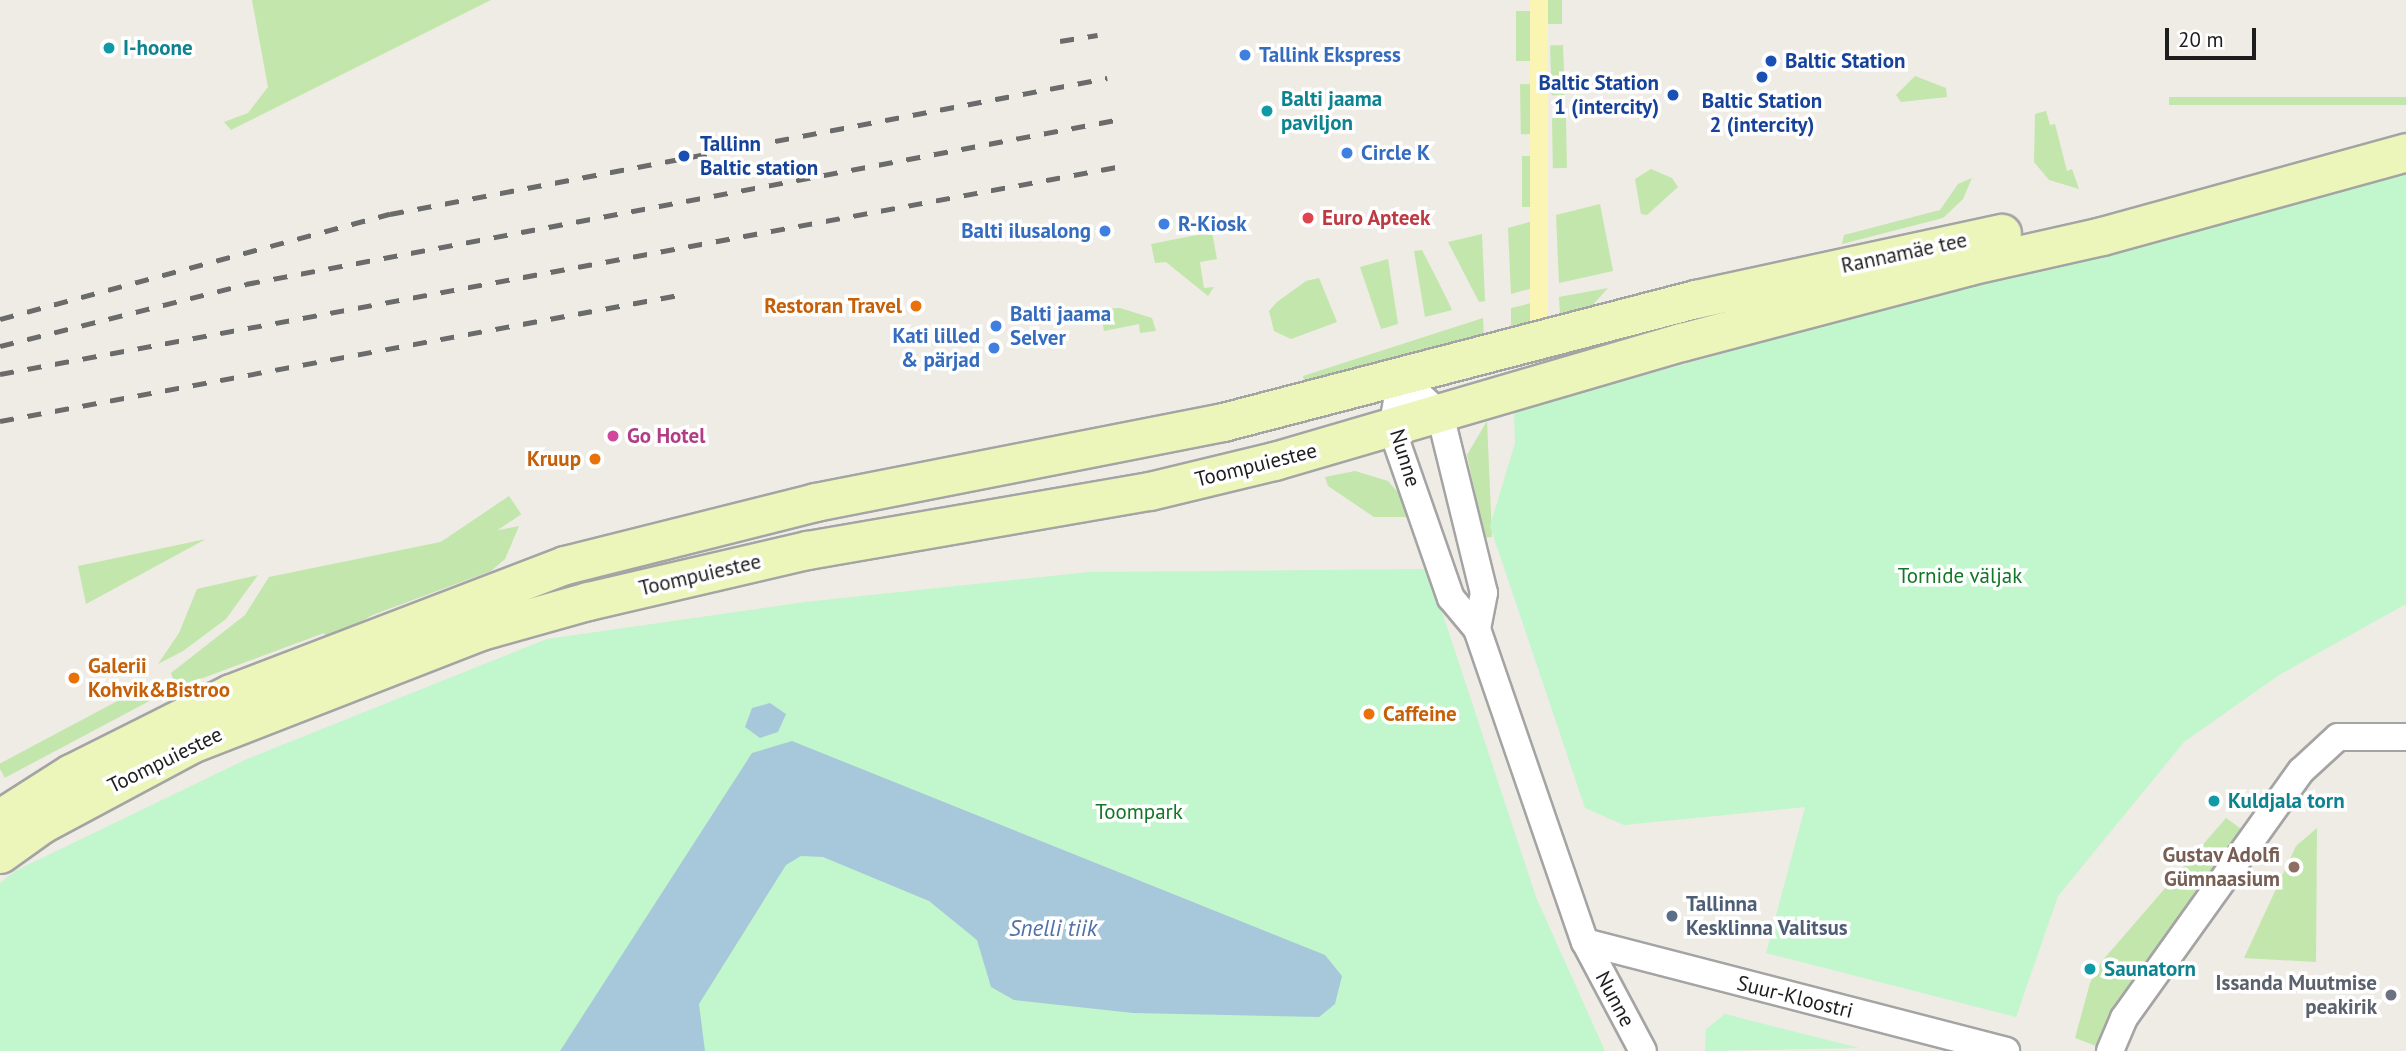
<!DOCTYPE html>
<html>
<head>
<meta charset="utf-8">
<style>
	body { margin:0 }
	#map { position:relative; width:2406px; height:1051px; overflow:hidden; background:#eeece4; font-family:"PT Sans",sans-serif }
	div>[style] { position:absolute }
	.grass>* { inset:0; background:#c2e6ac; transform-origin:0 0 }
	.sand>* { inset:0; background:#fbf5b4; transform-origin:0 0 }
	.park>* { inset:0; background:#c2f6cc }
	.water>* { inset:0; background:#a6c8da }
	.roads { filter:drop-shadow(2px 0 #a4a4a4) drop-shadow(-2px 0 #a4a4a4) drop-shadow(0 2px #a4a4a4) drop-shadow(0 -2px #a4a4a4) }
	.minor>* { height:26px; margin:-13px; padding:0 13px; transform-origin:13px; border-radius:13px; background:#fff }
	.secondary>* { height:37px; margin:-18.5px; padding:0 18.5px; transform-origin:18.5px; border-radius:18.5px; background:#ecf6ba }
	.rail>* { height:5px; margin-top:-2.5px; transform-origin:0; background:repeating-linear-gradient(90deg,#6b6b6b 0 14px,transparent 0 28px) }
	.dots>* { width:19px; height:19px; translate:-50% -50%; box-sizing:border-box; border:4px solid #fff; border-radius:50% }
	span { translate:-50% -50%; white-space:nowrap; text-align:center; line-height:1.15; -webkit-text-stroke:7px #fff; paint-order:stroke }
	.culture-label { font-size:21px; color:#0d838f; font-weight:700 }
	.left { translate:0 -50%; text-align:left }
	.shop-label { font-size:21px; color:#366cbe; font-weight:700 }
	.right { translate:-100% -50%; text-align:right }
	.transit-label { font-size:21px; color:#164399; font-weight:700 }
	.health-label { font-size:21px; color:#be3a42; font-weight:700 }
	.street-label { font-size:21px; color:#1d1d1d }
	.food-label { font-size:21px; color:#c56008; font-weight:700 }
	.hotel-label { font-size:21px; color:#b23c85; font-weight:700 }
	.park-label { font-size:21px; color:#117625 }
	.education-label { font-size:21px; color:#785e54; font-weight:700 }
	.service-label { font-size:21px; color:#4e5e75; font-weight:700 }
	.worship-label { font-size:21px; color:#5b616d; font-weight:700 }
	.water-label { font-size:23px; color:#4f71a8; font-style:italic }
	.scale { position:absolute; left:2165px; top:28px; width:91px; height:32px; box-sizing:border-box; border:4px solid #1d1d1d; border-top:0; padding-left:9px; font-size:21px; line-height:24px; white-space:nowrap; color:#1d1d1d; -webkit-text-stroke:5px #fff; paint-order:stroke }
</style>
</head>
<body>
<div id="map">
	<div class="grass">
		<i style="clip-path:polygon(252px 0,491px 0,231px 130px,224px 122px,248px 113px,268px 87px)"></i>
		<i style="left:1548px;top:0;width:14px;height:24px"></i>
		<i style="left:1516px;top:11px;width:14px;height:50px"></i>
		<i style="left:1563px;top:45px;width:50px;height:13px;rotate:88deg"></i>
		<i style="clip-path:polygon(1915px 76px,1946px 88px,1947px 97px,1901px 102px,1896px 95px)"></i>
		<i style="left:1533px;top:84px;width:50px;height:13px;rotate:89deg"></i>
		<i style="left:2406px;top:97px;width:8px;height:237px;rotate:90deg"></i>
		<i style="clip-path:polygon(2046px 111px,2050px 125px,2055px 124px,2067px 171px,2072px 169px,2079px 189px,2049px 180px,2034px 162px,2035px 114px)"></i>
		<i style="left:1566px;top:118px;width:50px;height:14px;rotate:89deg"></i>
		<i style="left:1522px;top:156px;width:13px;height:51px"></i>
		<i style="clip-path:polygon(1651px 169px,1672px 178px,1678px 187px,1647px 215px,1641px 214px,1635px 179px)"></i>
		<i style="clip-path:polygon(1972px 178px,1963px 199px,1943px 218px,1842px 244px,1844px 235px,1940px 210px,1958px 184px)"></i>
		<i style="clip-path:polygon(1600px 204px,1613px 271px,1559px 283px,1556px 215px)"></i>
		<i style="clip-path:polygon(1537px 220px,1540px 286px,1511px 294px,1508px 228px)"></i>
		<i style="clip-path:polygon(1212px 232px,1217px 259px,1200px 262px,1204px 288px,1214px 287px,1208px 296px,1166px 262px,1155px 263px,1151px 244px)"></i>
		<i style="clip-path:polygon(1482px 234px,1485px 301px,1479px 302px,1448px 242px)"></i>
		<i style="clip-path:polygon(1422px 250px,1445px 295px,1452px 310px,1425px 317px,1414px 251px)"></i>
		<i style="clip-path:polygon(1388px 259px,1398px 324px,1381px 329px,1360px 267px)"></i>
		<i style="clip-path:polygon(1319px 278px,1337px 322px,1291px 339px,1274px 331px,1269px 311px,1277px 302px,1306px 281px)"></i>
		<i style="clip-path:polygon(1608px 288px,1590px 308px,1560px 315px,1559px 297px)"></i>
		<i style="clip-path:polygon(1540px 301px,1542px 321px,1511px 329px,1511px 308px)"></i>
		<i style="clip-path:polygon(1120px 308px,1152px 318px,1156px 331px,1140px 333px,1139px 324px,1104px 331px,1100px 309px)"></i>
		<i style="clip-path:polygon(1483px 318px,1484px 340px,1306px 387px,1303px 376px)"></i>
		<i style="clip-path:polygon(1487px 421px,1492px 537px,1484px 538px,1467px 455px)"></i>
		<i style="clip-path:polygon(1355px 471px,1388px 481px,1402px 497px,1409px 517px,1374px 517px,1328px 486px,1325px 477px)"></i>
		<i style="left:509px;top:496px;width:22px;height:230px;rotate:56deg"></i>
		<i style="clip-path:polygon(519px 526px,505px 559px,491px 571px,176px 688px,171px 673px,245px 615px,269px 577px)"></i>
		<i style="clip-path:polygon(206px 539px,86px 604px,78px 566px)"></i>
		<i style="clip-path:polygon(258px 575px,226px 619px,183px 651px,158px 664px,179px 633px,197px 589px)"></i>
		<i style="left:155px;top:681px;width:15px;height:178px;rotate:62deg"></i>
		<i style="clip-path:polygon(2226px 818px,2244px 831px,2105px 1035px,2096px 1046px,2075px 1038px,2090px 983px,2102px 961px)"></i>
		<i style="clip-path:polygon(2317px 828px,2316px 962px,2244px 958px,2296px 846px)"></i>
	</div>
	<div class="sand">
		<i style="left:1530px;top:0;width:18px;height:321px"></i>
	</div>
	<div class="park">
		<i style="clip-path:polygon(2406px 165px,2406px 604px,2279px 675px,2184px 742px,2058px 896px,2016px 1017px,1766px 953px,1805px 807px,1624px 825px,1585px 808px,1490px 526px,1515px 443px,1514px 411px)"></i>
		<i style="clip-path:polygon(1428px 569px,1536px 897px,1605px 1051px,0 1051px,0 883px,15px 871px,247px 759px,547px 639px,805px 602px,1089px 572px)"></i>
		<i style="clip-path:polygon(1725px 1014px,1859px 1048px,1705px 1051px,1706px 1029px)"></i>
	</div>
	<div class="water">
		<i style="clip-path:polygon(770px 703px,786px 714px,778px 732px,760px 738px,745px 727px,752px 708px)"></i>
		<i style="clip-path:polygon(792px 741px,1325px 955px,1342px 976px,1335px 1004px,1319px 1017px,1133px 1013px,1014px 1000px,991px 987px,977px 940px,929px 901px,823px 857px,801px 856px,786px 865px,699px 1004px,705px 1051px,560px 1051px,752px 753px)"></i>
	</div>
	<div class="roads">
		<div class="minor">
			<i style="left:1401px;top:378px;width:52px;rotate:100deg"></i>
			<i style="left:1392px;top:429px;width:179px;rotate:70.8deg"></i>
			<i style="left:1451px;top:598px;width:40px;rotate:50deg"></i>
			<i style="left:1477px;top:629px;width:331px;rotate:71deg"></i>
			<i style="left:1585px;top:942px;width:123px;rotate:62deg"></i>
			<i style="left:1401px;top:378px;width:53px;rotate:42.7deg"></i>
			<i style="left:1440px;top:414px;width:184px;rotate:76.2deg"></i>
			<i style="left:1484px;top:593px;width:37px;rotate:101deg"></i>
			<i style="left:1585px;top:942px;width:435px;rotate:14.5deg"></i>
			<i style="left:2110px;top:1051px;width:36px;rotate:-67deg"></i>
			<i style="left:2124px;top:1018px;width:304px;rotate:-54.4deg"></i>
			<i style="left:2301px;top:771px;width:50px;rotate:-42.6deg"></i>
			<i style="left:2338px;top:737px;width:68px"></i>
		</div>
		<div class="secondary">
			<i style="left:0;top:818px;width:84px;rotate:-32.4deg"></i>
			<i style="left:71px;top:773px;width:179px;rotate:-26.6deg"></i>
			<i style="left:231px;top:693px;width:358px;rotate:-21deg"></i>
			<i style="left:565px;top:565px;width:258px;rotate:-14.1deg"></i>
			<i style="left:815px;top:502px;width:416px;rotate:-11.1deg"></i>
			<i style="left:1223px;top:422px;width:489px;rotate:-14.6deg"></i>
			<i style="left:1696px;top:299px;width:313px;rotate:-12.2deg"></i>
			<i style="left:0;top:854px;width:52px;rotate:-35.5deg"></i>
			<i style="left:42px;top:824px;width:169px;rotate:-28.2deg"></i>
			<i style="left:191px;top:744px;width:311px;rotate:-21.3deg"></i>
			<i style="left:481px;top:631px;width:111px;rotate:-15.7deg"></i>
			<i style="left:588px;top:601px;width:225px;rotate:-13.1deg"></i>
			<i style="left:807px;top:550px;width:348px;rotate:-9.8deg"></i>
			<i style="left:1150px;top:491px;width:128px;rotate:-13.6deg"></i>
			<i style="left:1274px;top:461px;width:425px;rotate:-16.3deg"></i>
			<i style="left:1682px;top:342px;width:297px;rotate:-14.8deg"></i>
			<i style="left:1969px;top:266px;width:136px;rotate:-12.7deg"></i>
			<i style="left:2102px;top:236px;width:315px;rotate:-15.4deg"></i>
		</div>
	</div>
	<div class="rail">
		<i style="left:1060px;top:41px;width:38px;rotate:-9deg"></i>
		<i style="left:0;top:319px;width:404px;rotate:-15.1deg"></i>
		<i style="left:390px;top:214px;width:730px;rotate:-10.74deg"></i>
		<i style="left:0;top:346px;width:254px;rotate:-14.1deg"></i>
		<i style="left:246px;top:284px;width:885px;rotate:-10.68deg"></i>
		<i style="left:0;top:374px;width:1141px;rotate:-10.5deg"></i>
		<i style="left:0;top:421px;width:696px;rotate:-10.52deg"></i>
	</div>
	<div class="dots">
		<i style="left:109px;top:48px;background:#0f9aa8"></i>
		<i style="left:1245px;top:55px;background:#3f7fe0"></i>
		<i style="left:1771px;top:61px;background:#1a4fb4"></i>
		<i style="left:1762px;top:77px;background:#1a4fb4"></i>
		<i style="left:1673px;top:95px;background:#1a4fb4"></i>
		<i style="left:1267px;top:111px;background:#0f9aa8"></i>
		<i style="left:1347px;top:153px;background:#3f7fe0"></i>
		<i style="left:684px;top:156px;background:#1a4fb4"></i>
		<i style="left:1308px;top:218px;background:#e0444e"></i>
		<i style="left:1164px;top:224px;background:#3f7fe0"></i>
		<i style="left:1105px;top:231px;background:#3f7fe0"></i>
		<i style="left:916px;top:306px;background:#e8710a"></i>
		<i style="left:996px;top:326px;background:#3f7fe0"></i>
		<i style="left:994px;top:348px;background:#3f7fe0"></i>
		<i style="left:613px;top:436px;background:#d1479c"></i>
		<i style="left:595px;top:459px;background:#e8710a"></i>
		<i style="left:74px;top:678px;background:#e8710a"></i>
		<i style="left:1369px;top:714px;background:#e8710a"></i>
		<i style="left:2214px;top:801px;background:#0f9aa8"></i>
		<i style="left:2294px;top:867px;background:#8d6e63"></i>
		<i style="left:1672px;top:916px;background:#5c6f8a"></i>
		<i style="left:2090px;top:969px;background:#0f9aa8"></i>
		<i style="left:2391px;top:995px;background:#6b7280"></i>
	</div>
	<div class="culture-label">
		<span class="left" style="left:123px;top:48px">I-hoone</span>
		<span class="left" style="left:1281px;top:111px">Balti jaama<br>paviljon</span>
		<span class="left" style="left:2228px;top:801px">Kuldjala torn</span>
		<span class="left" style="left:2104px;top:969px">Saunatorn</span>
	</div>
	<div class="shop-label">
		<span class="left" style="left:1259px;top:55px">Tallink Ekspress</span>
		<span class="left" style="left:1361px;top:153px">Circle K</span>
		<span class="left" style="left:1178px;top:224px">R-Kiosk</span>
		<span class="right" style="left:1091px;top:231px">Balti ilusalong</span>
		<span class="left" style="left:1010px;top:326px">Balti jaama<br>Selver</span>
		<span class="right" style="left:980px;top:348px">Kati lilled<br>&amp; pärjad</span>
	</div>
	<div class="transit-label">
		<span class="left" style="left:1785px;top:61px">Baltic Station</span>
		<span class="right" style="left:1659px;top:95px">Baltic Station<br>1 (intercity)</span>
		<span style="left:1762px;top:113px">Baltic Station<br>2 (intercity)</span>
		<span class="left" style="left:700px;top:156px">Tallinn<br>Baltic station</span>
	</div>
	<div class="health-label">
		<span class="left" style="left:1322px;top:218px">Euro Apteek</span>
	</div>
	<div class="street-label">
		<span style="left:1904px;top:253px;rotate:-12deg">Rannamäe tee</span>
		<span style="left:1405px;top:458px;rotate:73deg">Nunne</span>
		<span style="left:1256px;top:465px;rotate:-14deg">Toompuiestee</span>
		<span style="left:700px;top:575px;rotate:-13deg">Toompuiestee</span>
		<span style="left:165px;top:760px;rotate:-26deg">Toompuiestee</span>
		<span style="left:1795px;top:997px;rotate:14deg">Suur-Kloostri</span>
		<span style="left:1615px;top:999px;rotate:62deg">Nunne</span>
	</div>
	<div class="food-label">
		<span class="right" style="left:902px;top:306px">Restoran Travel</span>
		<span class="right" style="left:581px;top:459px">Kruup</span>
		<span class="left" style="left:88px;top:678px">Galerii<br>Kohvik&amp;Bistroo</span>
		<span class="left" style="left:1383px;top:714px">Caffeine</span>
	</div>
	<div class="hotel-label">
		<span class="left" style="left:627px;top:436px">Go Hotel</span>
	</div>
	<div class="park-label">
		<span style="left:1960px;top:576px">Tornide väljak</span>
		<span style="left:1139px;top:812px">Toompark</span>
	</div>
	<div class="education-label">
		<span class="right" style="left:2280px;top:867px">Gustav Adolfi<br>Gümnaasium</span>
	</div>
	<div class="service-label">
		<span class="left" style="left:1686px;top:916px">Tallinna<br>Kesklinna Valitsus</span>
	</div>
	<div class="worship-label">
		<span class="right" style="left:2377px;top:995px">Issanda Muutmise<br>peakirik</span>
	</div>
	<div class="water-label">
		<span style="left:1053px;top:928px">Snelli tiik</span>
	</div>
	<div class="scale">20 m</div>
</div>
</body>
</html>
